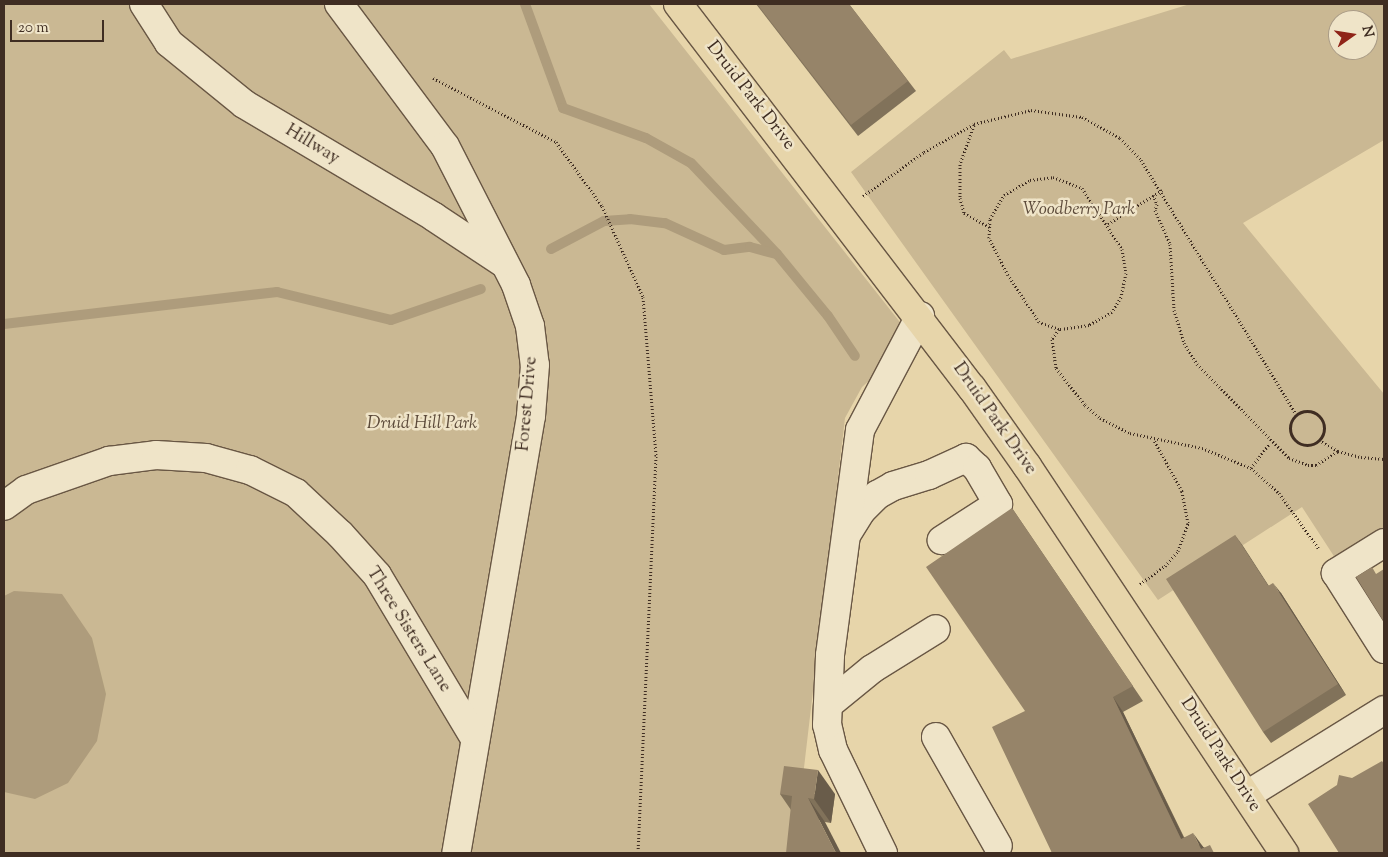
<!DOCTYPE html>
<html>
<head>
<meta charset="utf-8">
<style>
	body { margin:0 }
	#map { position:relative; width:1388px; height:857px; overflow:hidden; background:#e7d5aa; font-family:"Sorts Mill Goudy",serif }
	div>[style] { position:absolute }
	.green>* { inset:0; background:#cab893 }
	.water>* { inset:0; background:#ae9c7c }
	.stream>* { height:10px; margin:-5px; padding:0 5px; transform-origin:5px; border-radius:5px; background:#ae9c7c }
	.path>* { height:3px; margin-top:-1.5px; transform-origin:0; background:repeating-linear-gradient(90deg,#3f2d22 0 1px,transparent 0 3.5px) }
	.path>.ring { margin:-1.5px; padding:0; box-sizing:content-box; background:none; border:3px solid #3f2d22; border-radius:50% }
	.roads { filter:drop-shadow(1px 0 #695744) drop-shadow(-1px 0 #695744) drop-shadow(0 1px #695744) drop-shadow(0 -1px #695744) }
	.minor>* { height:28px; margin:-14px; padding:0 14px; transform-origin:14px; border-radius:14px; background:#efe4c8 }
	.major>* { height:28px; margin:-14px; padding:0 14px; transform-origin:14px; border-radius:14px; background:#e7d5aa }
	.wall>* { inset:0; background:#81725a }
	.shaded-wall>* { inset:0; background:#695c4a }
	.building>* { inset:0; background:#968469 }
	span { translate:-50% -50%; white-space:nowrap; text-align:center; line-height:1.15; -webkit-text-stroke:5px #efe4c8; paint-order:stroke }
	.street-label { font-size:18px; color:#3f2d22 }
	.park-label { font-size:18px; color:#5b4939; font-style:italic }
	.frame { position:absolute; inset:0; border:5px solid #3f2d22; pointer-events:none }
	.north { position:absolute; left:1328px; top:10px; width:50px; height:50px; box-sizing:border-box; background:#efe4c8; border:1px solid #a99b86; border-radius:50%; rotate:77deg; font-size:14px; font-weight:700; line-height:20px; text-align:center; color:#3f2d22 }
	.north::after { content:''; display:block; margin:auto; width:18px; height:22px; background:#8f2418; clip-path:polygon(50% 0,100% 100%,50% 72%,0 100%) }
	.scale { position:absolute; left:10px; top:20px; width:94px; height:22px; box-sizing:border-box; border:2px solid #3f2d22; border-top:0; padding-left:6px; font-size:15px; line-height:18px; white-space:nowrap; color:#3f2d22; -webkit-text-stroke:4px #efe4c8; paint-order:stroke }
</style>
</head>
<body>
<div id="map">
	<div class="green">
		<i style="clip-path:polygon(4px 4px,649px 4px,914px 340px,862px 387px,845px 418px,794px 853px,4px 853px)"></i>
		<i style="clip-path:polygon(evenodd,1190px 4px,1384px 4px,1384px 140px,1243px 223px,1384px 394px,1384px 538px,1341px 567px,1302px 507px,1158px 600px,851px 172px,1004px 50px,1011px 59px,1190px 4px,1338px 20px,1368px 20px,1368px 50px,1338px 50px,1338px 20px)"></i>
	</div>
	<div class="water">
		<i style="clip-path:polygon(14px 591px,62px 594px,92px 638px,106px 694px,97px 741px,68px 783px,35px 799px,4px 792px,4px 596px)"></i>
	</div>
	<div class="stream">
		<i style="left:525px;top:4px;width:111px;rotate:69.9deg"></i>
		<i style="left:563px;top:108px;width:88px;rotate:19.9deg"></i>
		<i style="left:646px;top:138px;width:51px;rotate:29.1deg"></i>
		<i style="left:691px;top:163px;width:125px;rotate:46.6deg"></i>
		<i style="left:777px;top:254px;width:80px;rotate:50.6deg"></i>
		<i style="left:828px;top:316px;width:48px;rotate:56deg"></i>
		<i style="left:551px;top:249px;width:60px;rotate:-27.8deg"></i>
		<i style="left:604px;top:221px;width:26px;rotate:-4deg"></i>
		<i style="left:630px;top:219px;width:35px;rotate:7deg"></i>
		<i style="left:665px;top:223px;width:65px;rotate:24.6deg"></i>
		<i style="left:724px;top:250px;width:26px;rotate:-7deg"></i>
		<i style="left:750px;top:247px;width:27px;rotate:15deg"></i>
		<i style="left:4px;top:324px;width:275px;rotate:-6.7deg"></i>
		<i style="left:277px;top:292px;width:117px;rotate:13.8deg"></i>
		<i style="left:391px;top:320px;width:95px;rotate:-19deg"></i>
	</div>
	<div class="path">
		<i style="left:433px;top:78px;width:139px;rotate:27.5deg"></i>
		<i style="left:556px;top:142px;width:79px;rotate:54.3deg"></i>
		<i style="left:602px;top:206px;width:100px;rotate:65.7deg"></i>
		<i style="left:643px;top:297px;width:160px;rotate:85.3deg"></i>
		<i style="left:656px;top:456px;width:397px;rotate:92.6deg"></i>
		<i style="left:974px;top:125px;width:41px;rotate:109.7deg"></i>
		<i style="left:960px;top:164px;width:34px;rotate:90deg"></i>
		<i style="left:960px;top:198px;width:16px;rotate:75deg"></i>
		<i style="left:964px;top:213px;width:29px;rotate:29deg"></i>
		<i style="left:1053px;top:177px;width:31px;rotate:21deg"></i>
		<i style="left:1082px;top:188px;width:73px;rotate:56.7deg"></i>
		<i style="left:1122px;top:249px;width:24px;rotate:81deg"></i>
		<i style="left:1126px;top:273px;width:25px;rotate:102deg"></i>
		<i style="left:1121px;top:297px;width:17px;rotate:121deg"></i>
		<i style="left:1112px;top:312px;width:26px;rotate:151deg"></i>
		<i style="left:1089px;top:325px;width:30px;rotate:172deg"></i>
		<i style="left:1059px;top:329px;width:21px;rotate:-161deg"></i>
		<i style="left:1039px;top:322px;width:56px;rotate:-123.4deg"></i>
		<i style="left:1008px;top:275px;width:42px;rotate:-117.2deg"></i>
		<i style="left:989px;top:238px;width:19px;rotate:-87deg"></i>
		<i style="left:990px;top:219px;width:28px;rotate:-60deg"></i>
		<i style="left:1004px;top:195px;width:30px;rotate:-30deg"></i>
		<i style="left:1030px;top:180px;width:23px;rotate:-7deg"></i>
		<i style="left:1153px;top:195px;width:10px;rotate:66deg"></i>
		<i style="left:1157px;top:204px;width:6px;rotate:108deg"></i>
		<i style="left:1155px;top:210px;width:37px;rotate:66deg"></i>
		<i style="left:1170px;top:244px;width:66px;rotate:86.5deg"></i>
		<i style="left:1174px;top:310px;width:34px;rotate:73deg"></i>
		<i style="left:1184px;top:343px;width:25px;rotate:58deg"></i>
		<i style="left:1197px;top:364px;width:132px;rotate:45.6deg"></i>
		<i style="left:1289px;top:458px;width:20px;rotate:20deg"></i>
		<i style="left:1308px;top:465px;width:8px"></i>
		<i style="left:1316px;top:465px;width:26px;rotate:-32deg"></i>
		<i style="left:863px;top:196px;width:75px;rotate:-35.8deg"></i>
		<i style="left:924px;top:152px;width:57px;rotate:-29.2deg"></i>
		<i style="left:974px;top:124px;width:59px;rotate:-13.8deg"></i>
		<i style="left:1031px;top:110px;width:51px;rotate:7.8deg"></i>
		<i style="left:1082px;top:117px;width:43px;rotate:28.9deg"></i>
		<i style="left:1120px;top:138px;width:30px;rotate:46deg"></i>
		<i style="left:1141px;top:160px;width:298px;rotate:58.6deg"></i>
		<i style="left:1108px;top:224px;width:64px;rotate:-32.2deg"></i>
		<i style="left:1059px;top:329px;width:12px;rotate:125deg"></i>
		<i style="left:1052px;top:339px;width:29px;rotate:82deg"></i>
		<i style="left:1056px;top:368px;width:47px;rotate:51.9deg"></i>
		<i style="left:1085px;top:405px;width:20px;rotate:41deg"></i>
		<i style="left:1100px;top:418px;width:34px;rotate:27deg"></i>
		<i style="left:1130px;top:433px;width:74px;rotate:11.8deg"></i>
		<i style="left:1202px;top:448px;width:53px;rotate:22.2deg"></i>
		<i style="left:1251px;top:468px;width:38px;rotate:42deg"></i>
		<i style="left:1279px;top:493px;width:69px;rotate:54.5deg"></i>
		<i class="ring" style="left:1290px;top:411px;width:31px;height:31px"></i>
		<i style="left:1319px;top:440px;width:22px;rotate:30deg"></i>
		<i style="left:1338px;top:451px;width:24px;rotate:15deg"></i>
		<i style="left:1361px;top:457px;width:23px;rotate:5deg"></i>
		<i style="left:1251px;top:468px;width:31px;rotate:-53deg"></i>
		<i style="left:1140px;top:584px;width:31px;rotate:-36deg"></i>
		<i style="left:1165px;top:566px;width:20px;rotate:-49deg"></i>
		<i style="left:1178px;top:551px;width:30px;rotate:-70deg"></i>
		<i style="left:1188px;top:523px;width:33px;rotate:-101deg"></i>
		<i style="left:1182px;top:491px;width:58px;rotate:-118.8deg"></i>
	</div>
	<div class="roads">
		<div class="minor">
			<i style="left:144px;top:4px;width:46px;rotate:57.3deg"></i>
			<i style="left:169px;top:43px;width:97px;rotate:39.1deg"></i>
			<i style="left:244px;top:104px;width:221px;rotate:30.7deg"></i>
			<i style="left:434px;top:217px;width:82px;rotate:33.5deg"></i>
			<i style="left:339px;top:4px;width:177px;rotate:53.3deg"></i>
			<i style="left:445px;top:146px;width:156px;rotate:62.9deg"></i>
			<i style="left:516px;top:285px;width:43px;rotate:71.1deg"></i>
			<i style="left:530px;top:326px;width:39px;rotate:83deg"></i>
			<i style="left:535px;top:365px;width:51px;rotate:94.5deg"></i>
			<i style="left:531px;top:416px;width:443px;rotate:99.7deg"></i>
			<i style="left:4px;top:506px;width:27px;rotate:-36deg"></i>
			<i style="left:26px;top:490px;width:88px;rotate:-19.3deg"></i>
			<i style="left:109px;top:461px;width:47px;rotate:-7.3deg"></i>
			<i style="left:156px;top:455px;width:50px;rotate:3.4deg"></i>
			<i style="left:206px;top:458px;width:46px;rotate:15.3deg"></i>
			<i style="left:250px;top:470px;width:51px;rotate:26.6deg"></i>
			<i style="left:296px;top:493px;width:60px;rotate:43deg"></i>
			<i style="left:340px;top:534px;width:55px;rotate:47.9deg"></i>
			<i style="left:377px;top:575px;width:191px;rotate:59.1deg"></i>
			<i style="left:848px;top:532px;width:25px;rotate:-58deg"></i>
			<i style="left:861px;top:511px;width:23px;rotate:-45deg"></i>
			<i style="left:877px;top:495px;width:18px;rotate:-29deg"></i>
			<i style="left:893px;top:486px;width:38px;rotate:-17deg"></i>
			<i style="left:929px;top:475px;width:41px;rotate:-24.7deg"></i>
			<i style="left:966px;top:458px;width:15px;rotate:42deg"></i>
			<i style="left:977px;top:468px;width:42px;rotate:59.7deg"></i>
			<i style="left:998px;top:504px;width:67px;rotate:147.3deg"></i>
			<i style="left:1384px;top:543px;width:57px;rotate:148deg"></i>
			<i style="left:1336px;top:573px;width:90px;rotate:57.7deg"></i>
			<i style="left:828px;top:705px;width:57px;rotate:-39.3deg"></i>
			<i style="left:872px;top:669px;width:75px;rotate:-32deg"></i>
			<i style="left:936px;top:737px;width:125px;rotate:60.4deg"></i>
			<i style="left:1247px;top:795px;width:161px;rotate:-31.8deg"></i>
			<i style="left:883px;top:853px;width:114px;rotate:-115.9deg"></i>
			<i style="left:833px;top:750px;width:26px;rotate:-103deg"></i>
			<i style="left:827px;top:725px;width:70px;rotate:-87.5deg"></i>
			<i style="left:830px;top:655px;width:227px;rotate:-82.4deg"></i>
			<i style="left:860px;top:430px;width:129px;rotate:-62.2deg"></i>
		</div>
		<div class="major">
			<i style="left:678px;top:4px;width:484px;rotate:52.6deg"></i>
			<i style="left:972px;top:388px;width:95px;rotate:54.8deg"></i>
			<i style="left:1027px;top:466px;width:465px;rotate:56.4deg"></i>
		</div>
	</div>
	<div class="wall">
		<i style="clip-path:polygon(756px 4px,849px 4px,916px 91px,858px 136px)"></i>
		<i style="clip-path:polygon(1012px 508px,1143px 701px,1123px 712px,1184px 837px,1215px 853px,1052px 853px,1025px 711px)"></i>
		<i style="clip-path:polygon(1235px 535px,1268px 586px,1281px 593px,1346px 695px,1271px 743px,1263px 732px)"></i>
		<i style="clip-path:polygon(780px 794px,835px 794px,831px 823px,825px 822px,791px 810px)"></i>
	</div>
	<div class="shaded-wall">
		<i style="clip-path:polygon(1235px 535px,1243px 546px,1276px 597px,1268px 586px)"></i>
		<i style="clip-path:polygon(1273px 583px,1281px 593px,1346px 695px,1338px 684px)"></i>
		<i style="clip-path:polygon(1113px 697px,1123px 712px,1191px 853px,1181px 839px)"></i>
		<i style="clip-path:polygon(818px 770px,835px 794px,831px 823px,814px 799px)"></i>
		<i style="clip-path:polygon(808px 798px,825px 822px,841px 853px,836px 853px)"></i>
		<i style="clip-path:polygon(1193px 833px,1204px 848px,1201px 849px)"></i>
	</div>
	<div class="building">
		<i style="clip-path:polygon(757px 4px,849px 4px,908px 81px,851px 125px)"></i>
		<i style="clip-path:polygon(1012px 508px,1133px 686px,1113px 697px,1181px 839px,1193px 833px,1201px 849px,1210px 845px,1214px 853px,1052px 853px,992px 727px,1025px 711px,926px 567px)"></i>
		<i style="clip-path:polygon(1235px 535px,1268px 586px,1273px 583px,1338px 684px,1263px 732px,1166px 579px)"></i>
		<i style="clip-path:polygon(1372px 567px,1376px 574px,1384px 569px,1384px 622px,1356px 577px)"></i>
		<i style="clip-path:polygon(1382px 761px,1384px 764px,1384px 853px,1339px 853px,1308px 804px,1337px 785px,1339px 775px,1352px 778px)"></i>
		<i style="clip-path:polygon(784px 766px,818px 770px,814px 799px,808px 798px,836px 853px,786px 853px,792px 796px,780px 794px)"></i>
	</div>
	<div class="street-label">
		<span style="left:750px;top:96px;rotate:52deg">Druid Park Drive</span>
		<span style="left:312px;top:145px;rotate:31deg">Hillway</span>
		<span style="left:528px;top:404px;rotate:-85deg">Forest Drive</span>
		<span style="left:994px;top:419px;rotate:55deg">Druid Park Drive</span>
		<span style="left:408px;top:630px;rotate:58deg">Three Sisters Lane</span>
		<span style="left:1220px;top:755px;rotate:57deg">Druid Park Drive</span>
	</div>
	<div class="park-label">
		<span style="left:1079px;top:210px">Woodberry Park</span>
		<span style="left:422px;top:424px">Druid Hill Park</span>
	</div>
	<div class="frame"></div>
	<div class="north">N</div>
	<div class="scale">20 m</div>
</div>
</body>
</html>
